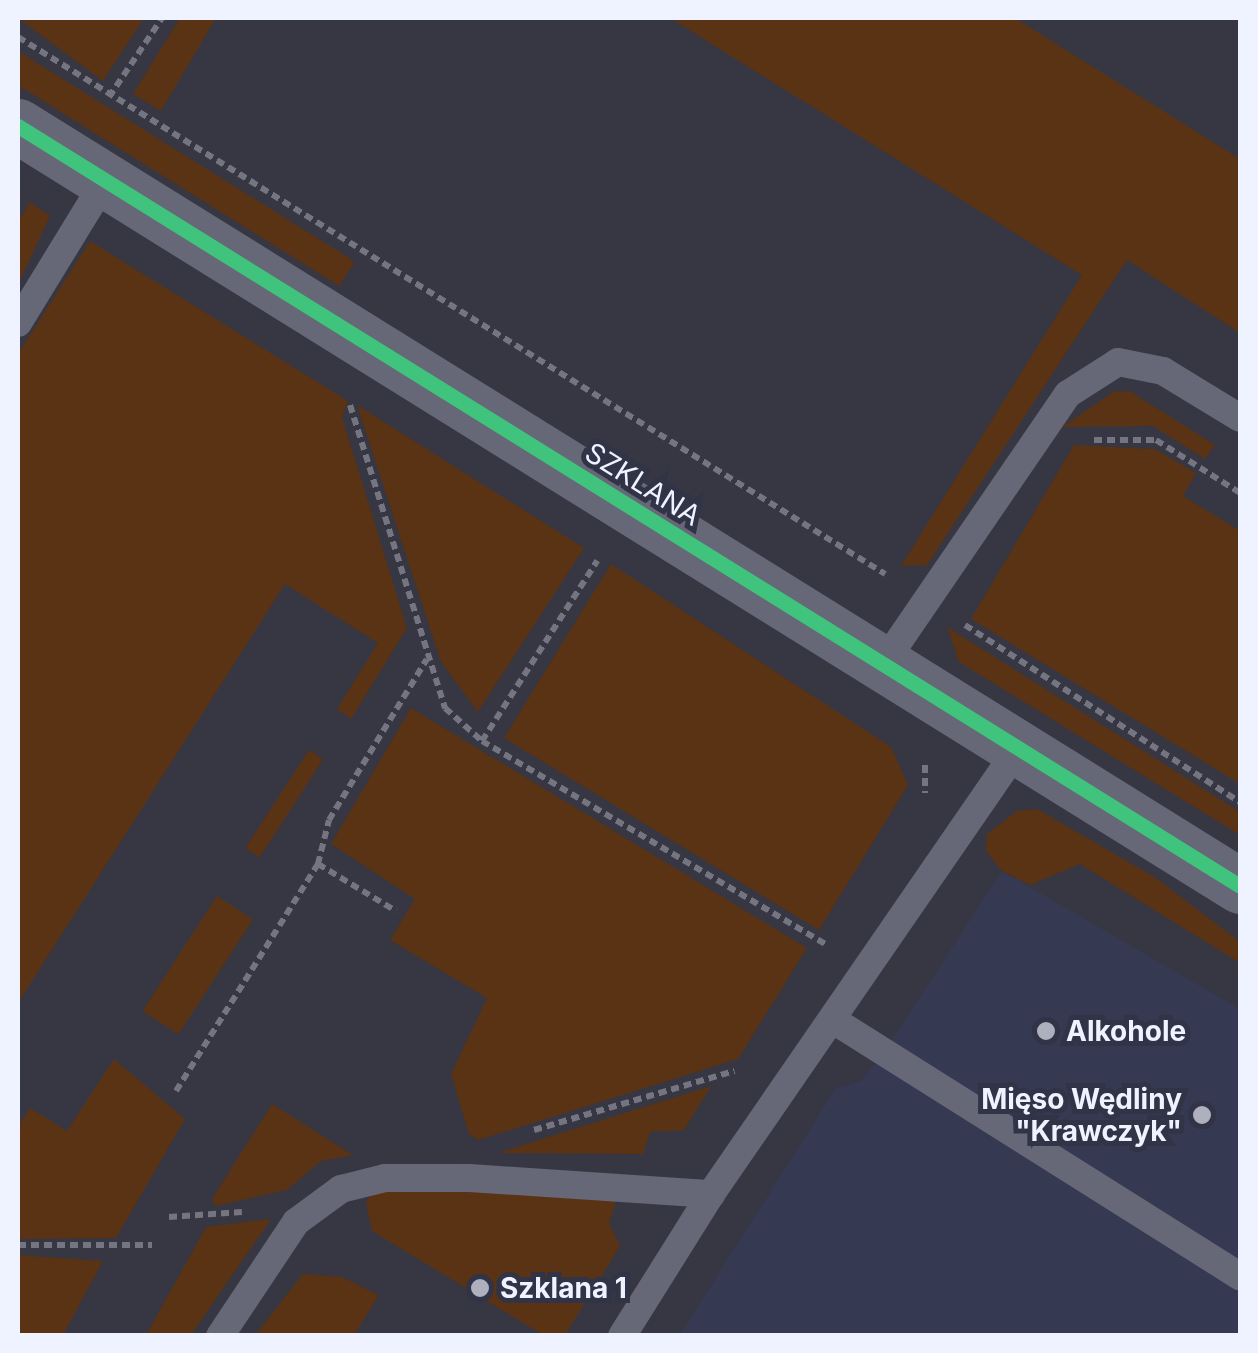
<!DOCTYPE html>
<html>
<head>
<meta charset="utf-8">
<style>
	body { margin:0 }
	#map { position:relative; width:1258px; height:1353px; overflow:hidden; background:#363742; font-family:Inter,sans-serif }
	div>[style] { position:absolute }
	.built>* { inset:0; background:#353951 }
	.green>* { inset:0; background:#5a3214; transform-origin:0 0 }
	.path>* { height:6px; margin-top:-3px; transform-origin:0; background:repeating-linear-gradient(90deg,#747581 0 8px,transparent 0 13px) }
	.lane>* { height:28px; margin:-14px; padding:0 14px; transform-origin:14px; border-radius:14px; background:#666777 }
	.street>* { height:55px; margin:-27.5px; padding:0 27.5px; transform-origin:27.5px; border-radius:27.5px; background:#666777 }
	.cycleway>* { height:15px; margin:-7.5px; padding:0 7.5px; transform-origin:7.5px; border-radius:7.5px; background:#40c37c }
	.dots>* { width:28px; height:28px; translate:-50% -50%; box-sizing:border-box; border:5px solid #313347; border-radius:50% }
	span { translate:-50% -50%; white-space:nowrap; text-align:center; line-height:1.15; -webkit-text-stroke:10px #313347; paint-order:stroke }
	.street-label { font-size:28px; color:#eff2ff }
	.poi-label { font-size:28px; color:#eff2ff; font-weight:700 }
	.left { translate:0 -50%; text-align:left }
	.right { translate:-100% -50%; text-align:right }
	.frame { position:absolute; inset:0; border:20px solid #eff2ff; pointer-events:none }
</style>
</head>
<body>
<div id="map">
	<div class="built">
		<i style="clip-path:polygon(1002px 871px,1240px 1009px,1240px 1335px,679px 1336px,836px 1088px,861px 1081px,884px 1052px)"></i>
	</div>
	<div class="green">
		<i style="clip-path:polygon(18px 18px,144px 18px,103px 81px)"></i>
		<i style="clip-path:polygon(180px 18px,216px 18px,161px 111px,133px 94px)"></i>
		<i style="clip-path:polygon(670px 18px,1015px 18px,1240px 159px,1240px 333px,1127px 260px,927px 565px,901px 566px,1082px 275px)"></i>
		<i style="left:18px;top:51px;width:397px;height:29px;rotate:32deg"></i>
		<i style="clip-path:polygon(30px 202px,50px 216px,18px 285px,18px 222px)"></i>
		<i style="clip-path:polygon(90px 241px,348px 401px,342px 417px,407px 628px,351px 719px,337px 709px,378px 643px,285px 584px,18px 1003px,18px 354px)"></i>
		<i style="clip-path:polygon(1115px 391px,1131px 392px,1215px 445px,1205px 459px,1153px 426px,1062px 427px)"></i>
		<i style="clip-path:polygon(357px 405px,584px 548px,478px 712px,441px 662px)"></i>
		<i style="clip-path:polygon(1074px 445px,1155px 449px,1196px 473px,1183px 496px,1240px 531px,1240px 784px,971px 619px)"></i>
		<i style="clip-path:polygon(611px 564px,891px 747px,908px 785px,819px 930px,504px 738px)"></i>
		<i style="clip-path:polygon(947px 627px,1240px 812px,1240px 835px,959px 662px)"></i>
		<i style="clip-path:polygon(411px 708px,807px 948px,738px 1059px,478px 1140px,469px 1134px,451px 1074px,487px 998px,390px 940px,415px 899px,331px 844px)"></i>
		<i style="left:309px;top:750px;width:17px;height:117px;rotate:33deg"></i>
		<i style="clip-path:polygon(1037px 809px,1156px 878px,1240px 942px,1240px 963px,1080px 864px,1030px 885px,1002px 871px,986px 851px,987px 834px,1017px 811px)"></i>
		<i style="left:217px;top:896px;width:43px;height:137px;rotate:33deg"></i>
		<i style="clip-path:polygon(114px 1059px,185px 1119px,116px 1238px,18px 1239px,18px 1127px,30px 1108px,67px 1131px)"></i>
		<i style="clip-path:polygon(711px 1086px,684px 1130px,650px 1132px,643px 1154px,498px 1153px)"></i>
		<i style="clip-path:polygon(272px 1104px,353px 1155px,321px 1161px,287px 1190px,215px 1206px,212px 1199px)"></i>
		<i style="clip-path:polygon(574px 1185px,616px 1202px,609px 1223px,620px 1246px,565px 1335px,543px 1335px,372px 1231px,366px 1203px,373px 1191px)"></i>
		<i style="clip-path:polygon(271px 1219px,191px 1335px,146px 1335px,206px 1227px)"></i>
		<i style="clip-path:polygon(18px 1255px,103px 1261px,63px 1335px,18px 1335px)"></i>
		<i style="clip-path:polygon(303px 1274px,342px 1277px,379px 1295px,354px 1335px,255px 1335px)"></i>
	</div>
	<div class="path">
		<i style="left:18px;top:37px;width:1020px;rotate:31.77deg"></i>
		<i style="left:109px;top:97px;width:95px;rotate:-56.1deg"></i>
		<i style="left:350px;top:405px;width:318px;rotate:72.6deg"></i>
		<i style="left:445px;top:708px;width:50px;rotate:41.7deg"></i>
		<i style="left:482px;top:741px;width:399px;rotate:30.6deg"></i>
		<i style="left:1094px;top:440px;width:62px"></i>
		<i style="left:1156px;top:440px;width:99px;rotate:32.2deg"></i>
		<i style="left:965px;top:625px;width:327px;rotate:32.8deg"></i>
		<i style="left:482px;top:741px;width:214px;rotate:-57.4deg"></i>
		<i style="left:925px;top:765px;width:28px;rotate:90deg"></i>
		<i style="left:318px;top:864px;width:45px;rotate:-76deg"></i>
		<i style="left:329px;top:820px;width:188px;rotate:-58.7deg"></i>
		<i style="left:176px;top:1091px;width:268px;rotate:-58deg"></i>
		<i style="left:318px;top:864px;width:91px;rotate:31.1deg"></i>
		<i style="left:534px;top:1130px;width:209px;rotate:-16.4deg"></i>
		<i style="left:169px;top:1217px;width:73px;rotate:-3.9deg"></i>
		<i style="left:18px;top:1245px;width:134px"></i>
	</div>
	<div class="lane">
		<i style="left:18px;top:323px;width:167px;rotate:-58.5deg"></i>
		<i style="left:883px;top:664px;width:327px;rotate:-55.6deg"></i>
		<i style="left:1068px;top:394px;width:59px;rotate:-32.6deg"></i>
		<i style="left:1118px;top:362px;width:46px;rotate:11.3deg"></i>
		<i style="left:1163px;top:371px;width:90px;rotate:31.4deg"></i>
		<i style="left:833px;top:1020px;width:481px;rotate:32.2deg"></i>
		<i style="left:220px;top:1336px;width:137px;rotate:-56.3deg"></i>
		<i style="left:296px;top:1222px;width:56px;rotate:-36.3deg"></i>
		<i style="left:341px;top:1189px;width:45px;rotate:-14deg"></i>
		<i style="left:385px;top:1178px;width:84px"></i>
		<i style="left:469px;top:1178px;width:243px;rotate:3.8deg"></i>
		<i style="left:711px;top:1194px;width:539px;rotate:-55.43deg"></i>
		<i style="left:622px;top:1336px;width:168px;rotate:-57.9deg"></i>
	</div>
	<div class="street">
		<i style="left:18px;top:126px;width:1439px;rotate:31.88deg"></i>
	</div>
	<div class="cycleway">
		<i style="left:18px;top:126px;width:1439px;rotate:31.88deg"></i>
	</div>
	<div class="dots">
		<i style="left:1046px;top:1031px;background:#aeb1bd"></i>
		<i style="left:1202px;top:1115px;background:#aeb1bd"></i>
		<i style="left:480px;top:1288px;background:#aeb1bd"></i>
	</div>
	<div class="street-label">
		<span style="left:643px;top:484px;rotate:32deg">SZKLANA</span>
	</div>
	<div class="poi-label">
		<span class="left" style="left:1066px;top:1031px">Alkohole</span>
		<span class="right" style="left:1182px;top:1115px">Mięso Wędliny<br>"Krawczyk"</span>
		<span class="left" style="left:500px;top:1288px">Szklana 1</span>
	</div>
	<div class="frame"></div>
</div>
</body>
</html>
